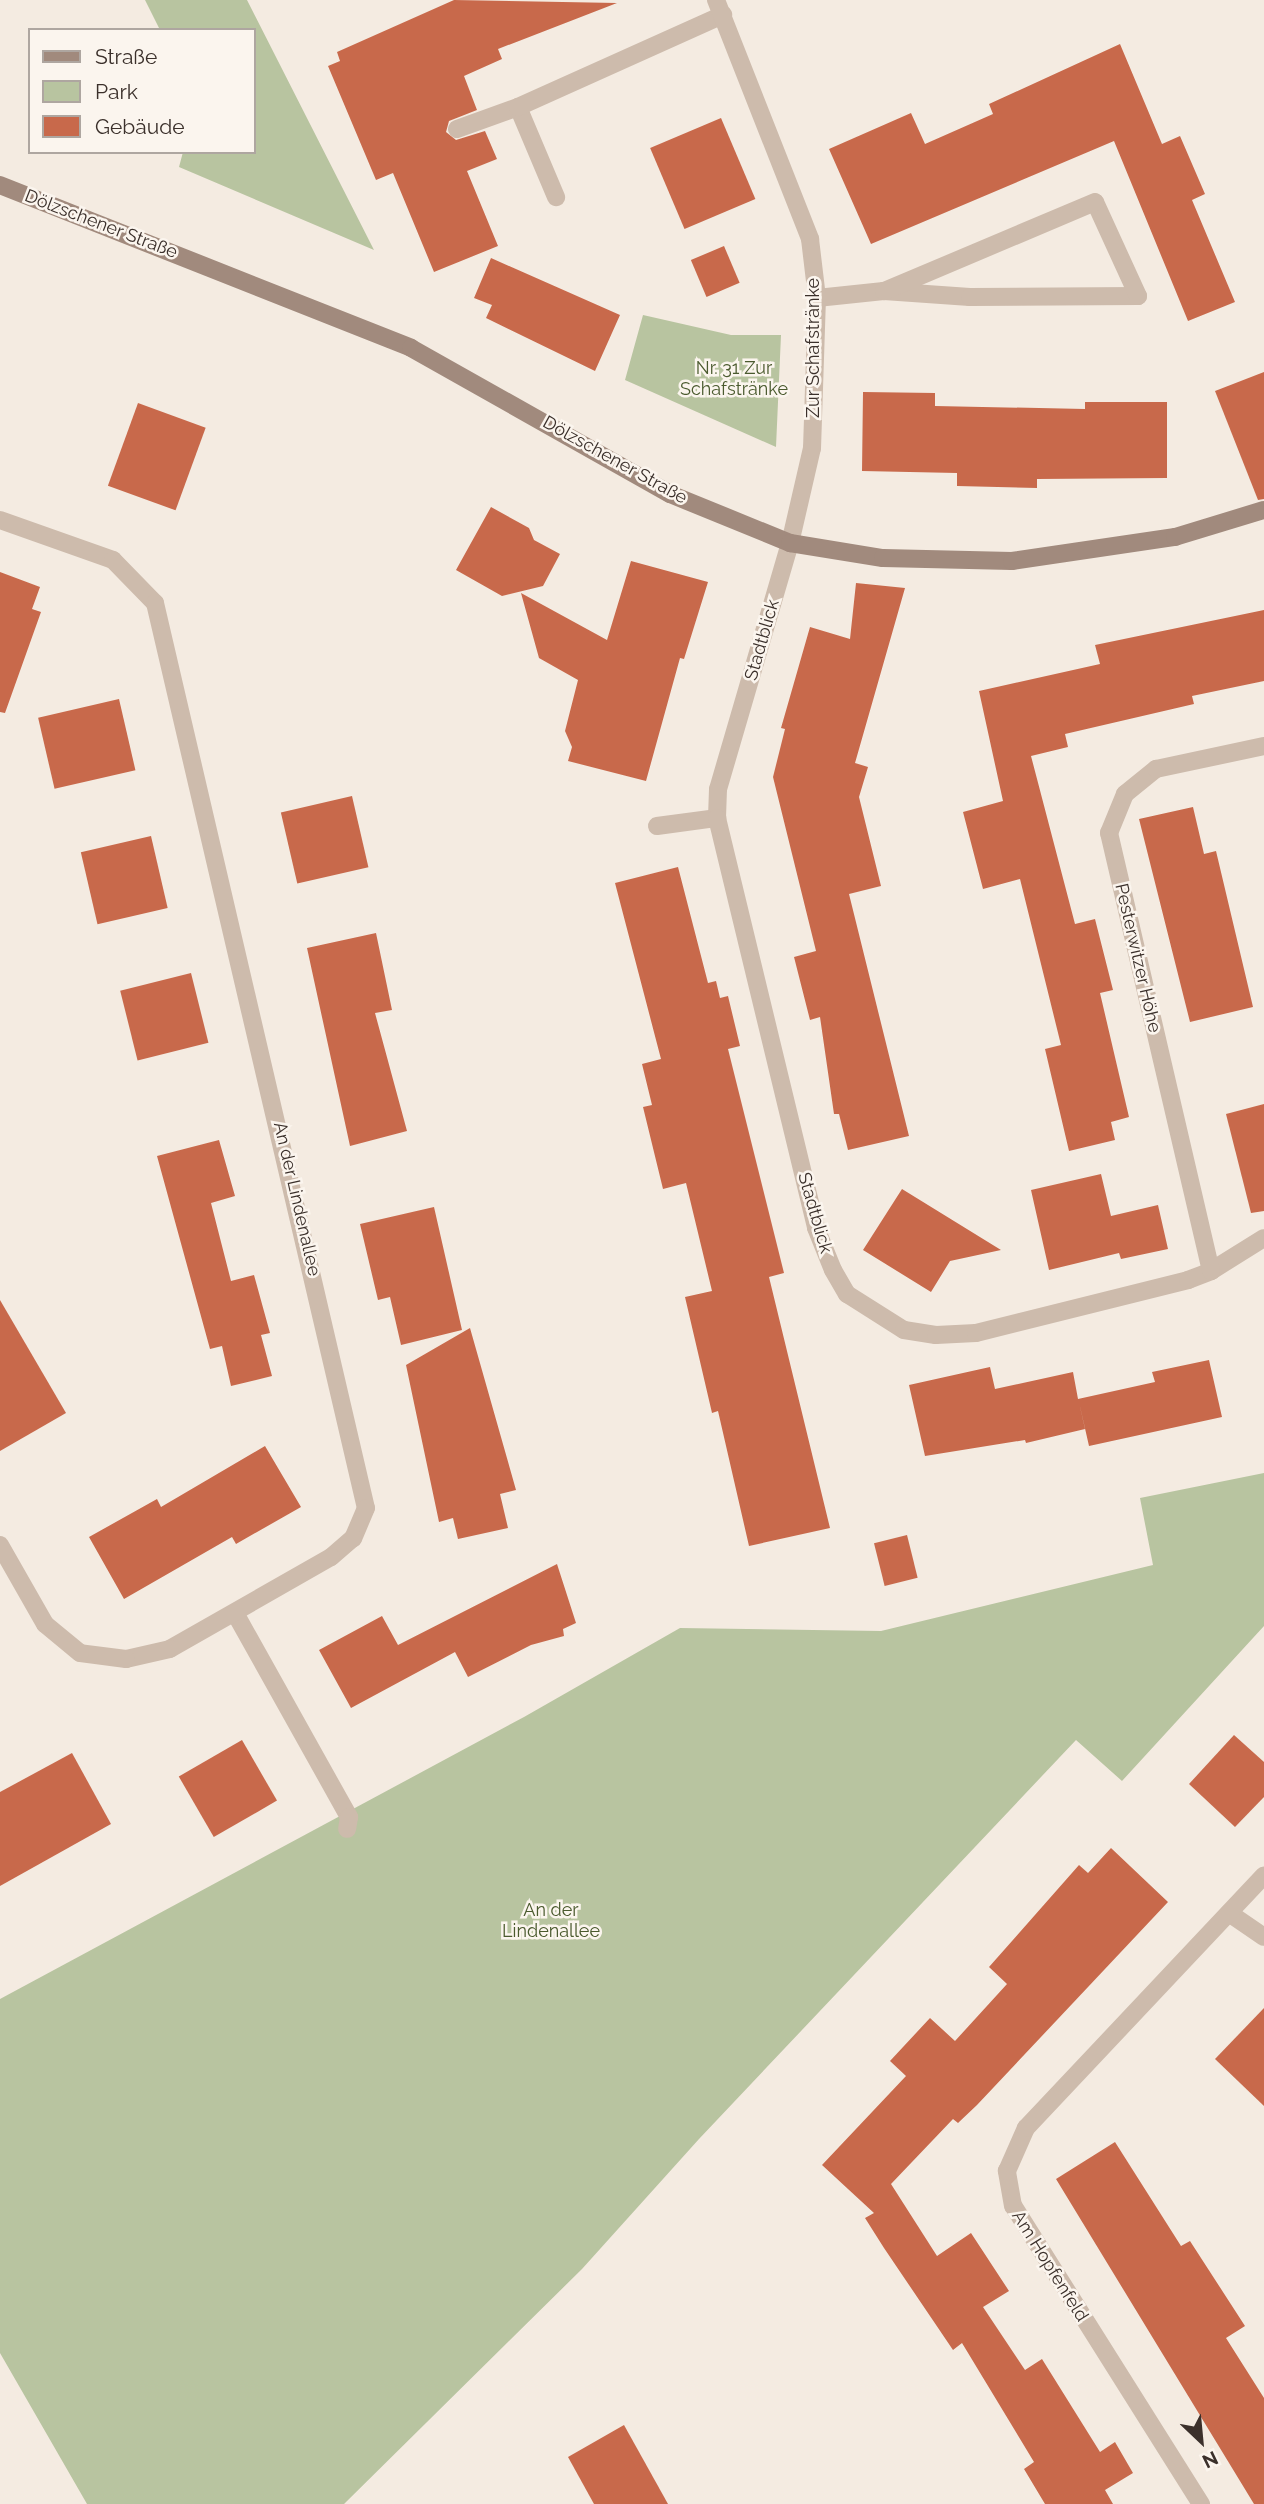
<!DOCTYPE html>
<html>
<head>
<meta charset="utf-8">
<style>
	body { margin:0 }
	#map { position:relative; width:1264px; height:2504px; overflow:hidden; background:#f4ebe1; font-family:Raleway,sans-serif }
	div>[style] { position:absolute }
	.green>* { inset:0; background:#b8c4a0 }
	.building>* { inset:0; background:#c8694b; transform-origin:0 0 }
	.lane>* { height:18px; margin:-9px; padding:0 9px; transform-origin:9px; border-radius:9px; background:#cdbbac }
	.street>* { height:18px; margin:-9px; padding:0 9px; transform-origin:9px; border-radius:9px; background:#cdbbac }
	.secondary>* { height:18px; margin:-9px; padding:0 9px; transform-origin:9px; border-radius:9px; background:#a18a7d }
	span { translate:-50% -50%; white-space:nowrap; text-align:center; line-height:1.15; -webkit-text-stroke:5px #fbf5ee; paint-order:stroke }
	.street-label { font-size:18px; color:#3b302b }
	.park-label { font-size:18px; color:#4a5a2e }
	.legend { position:absolute; left:28px; top:28px; width:228px; height:126px; box-sizing:border-box; background:#fbf5ee; border:2px solid #aea6a0; margin:0; padding:9px 12px; list-style:none; font-size:21px; color:#3b302b }
	.legend li { display:flex; align-items:center; gap:14px; height:35px }
	.legend b { width:35px; border:2px solid #aea6a0 }
	.north { position:absolute; left:1166px; top:2406px; width:70px; height:70px; -webkit-text-stroke:5px #fbf5ee; paint-order:stroke; rotate:154deg; font-size:19px; font-weight:700; line-height:28px; text-align:center; color:#3b302b }
	.north::after { content:''; display:block; margin:auto; width:24px; height:32px; background:#3b302b; clip-path:polygon(50% 0,100% 100%,50% 72%,0 100%) }
</style>
</head>
<body>
<div id="map">
	<div class="green">
		<i style="clip-path:polygon(145px 0,247px 0,374px 250px,179px 167px,183px 152px,254px 152px,254px 30px,160px 30px)"></i>
		<i style="clip-path:polygon(643px 315px,731px 335px,781px 335px,776px 447px,625px 380px)"></i>
		<i style="clip-path:polygon(1264px 1473px,1264px 1626px,1122px 1781px,1076px 1740px,699px 2139px,582px 2269px,344px 2504px,87px 2504px,0 2353px,0 1999px,524px 1717px,680px 1628px,881px 1631px,1153px 1565px,1140px 1498px)"></i>
	</div>
	<div class="building">
		<i style="clip-path:polygon(454px 0,617px 3px,498px 49px,502px 59px,464px 76px,477px 110px,449px 121px,446px 132px,456px 140px,485px 131px,497px 159px,467px 171px,498px 246px,434px 272px,393px 173px,376px 180px,328px 66px,340px 61px,337px 52px)"></i>
		<i style="clip-path:polygon(1120px 44px,1162px 144px,1180px 136px,1205px 194px,1192px 200px,1235px 302px,1188px 321px,1114px 141px,871px 244px,829px 149px,911px 113px,925px 144px,993px 114px,989px 104px)"></i>
		<i style="left:721px;top:118px;width:88px;height:77px;rotate:67deg"></i>
		<i style="left:724px;top:246px;width:40px;height:36px;rotate:67deg"></i>
		<i style="clip-path:polygon(491px 258px,620px 315px,595px 371px,486px 318px,492px 305px,474px 298px)"></i>
		<i style="clip-path:polygon(1264px 372px,1264px 499px,1258px 500px,1215px 391px)"></i>
		<i style="clip-path:polygon(863px 392px,935px 393px,935px 406px,1085px 409px,1085px 402px,1167px 402px,1167px 478px,1037px 479px,1037px 488px,957px 486px,957px 473px,862px 471px)"></i>
		<i style="left:138px;top:403px;width:72px;height:88px;rotate:20deg"></i>
		<i style="clip-path:polygon(491px 507px,529px 528px,534px 540px,560px 554px,543px 586px,502px 596px,456px 570px)"></i>
		<i style="clip-path:polygon(631px 561px,708px 582px,684px 659px,680px 658px,646px 781px,568px 761px,572px 747px,565px 731px,578px 680px,539px 658px,521px 593px,607px 640px)"></i>
		<i style="clip-path:polygon(0 572px,40px 587px,32px 609px,41px 612px,5px 713px,0 712px)"></i>
		<i style="clip-path:polygon(856px 583px,905px 588px,855px 763px,868px 767px,859px 797px,881px 886px,849px 894px,909px 1136px,848px 1150px,839px 1114px,834px 1114px,820px 1017px,810px 1020px,794px 957px,816px 951px,773px 777px,785px 729px,781px 728px,810px 627px,850px 639px)"></i>
		<i style="clip-path:polygon(1264px 610px,1264px 681px,1192px 696px,1194px 704px,1065px 734px,1068px 747px,1031px 756px,1075px 924px,1095px 919px,1113px 990px,1100px 993px,1129px 1117px,1111px 1122px,1115px 1140px,1069px 1151px,1045px 1049px,1061px 1045px,1020px 879px,983px 889px,963px 812px,1003px 801px,979px 691px,1100px 664px,1095px 645px)"></i>
		<i style="left:119px;top:699px;width:73px;height:83px;rotate:77deg"></i>
		<i style="left:352px;top:796px;width:73px;height:73px;rotate:77deg"></i>
		<i style="clip-path:polygon(1193px 807px,1204px 854px,1216px 851px,1253px 1007px,1190px 1022px,1139px 819px)"></i>
		<i style="left:151px;top:836px;width:74px;height:72px;rotate:77deg"></i>
		<i style="clip-path:polygon(678px 867px,708px 983px,716px 981px,720px 998px,728px 996px,740px 1046px,728px 1049px,784px 1273px,769px 1277px,830px 1528px,749px 1546px,718px 1411px,712px 1413px,685px 1297px,712px 1291px,686px 1183px,663px 1189px,643px 1107px,652px 1105px,642px 1064px,661px 1059px,615px 883px)"></i>
		<i style="clip-path:polygon(376px 933px,392px 1010px,375px 1013px,407px 1131px,350px 1146px,307px 948px)"></i>
		<i style="left:191px;top:973px;width:72px;height:73px;rotate:76deg"></i>
		<i style="clip-path:polygon(1264px 1104px,1264px 1211px,1251px 1213px,1226px 1114px)"></i>
		<i style="clip-path:polygon(219px 1140px,235px 1196px,211px 1203px,231px 1281px,254px 1275px,270px 1333px,261px 1335px,272px 1376px,231px 1386px,222px 1346px,210px 1349px,157px 1156px)"></i>
		<i style="clip-path:polygon(1101px 1174px,1111px 1216px,1158px 1205px,1168px 1249px,1121px 1259px,1119px 1253px,1049px 1270px,1031px 1190px)"></i>
		<i style="clip-path:polygon(902px 1189px,1001px 1250px,950px 1261px,931px 1292px,863px 1250px)"></i>
		<i style="clip-path:polygon(434px 1207px,462px 1330px,401px 1345px,390px 1297px,378px 1300px,360px 1224px)"></i>
		<i style="clip-path:polygon(0 1300px,66px 1413px,0 1451px)"></i>
		<i style="clip-path:polygon(470px 1328px,516px 1490px,500px 1494px,508px 1528px,458px 1539px,453px 1518px,439px 1522px,406px 1365px)"></i>
		<i style="clip-path:polygon(1209px 1360px,1222px 1417px,1089px 1446px,1079px 1402px,1085px 1429px,1026px 1443px,1025px 1440px,925px 1456px,909px 1385px,990px 1367px,995px 1389px,1073px 1372px,1078px 1399px,1155px 1382px,1152px 1372px)"></i>
		<i style="clip-path:polygon(265px 1446px,301px 1507px,236px 1544px,232px 1537px,124px 1599px,89px 1537px,157px 1499px,161px 1507px)"></i>
		<i style="left:907px;top:1535px;width:44px;height:34px;rotate:76deg"></i>
		<i style="clip-path:polygon(557px 1564px,576px 1623px,563px 1629px,564px 1636px,531px 1645px,468px 1677px,455px 1652px,351px 1708px,319px 1650px,382px 1616px,398px 1645px)"></i>
		<i style="clip-path:polygon(1234px 1735px,1264px 1762px,1264px 1797px,1235px 1827px,1189px 1784px)"></i>
		<i style="left:242px;top:1740px;width:70px;height:73px;rotate:60deg"></i>
		<i style="clip-path:polygon(72px 1753px,111px 1824px,0 1886px,0 1792px)"></i>
		<i style="clip-path:polygon(1111px 1848px,1168px 1902px,977px 2105px,958px 2123px,953px 2119px,891px 2184px,937px 2256px,971px 2233px,1009px 2291px,983px 2307px,1025px 2370px,1042px 2359px,1100px 2452px,1115px 2442px,1133px 2473px,1105px 2490px,1113px 2504px,1045px 2504px,1024px 2469px,1034px 2462px,962px 2343px,953px 2350px,884px 2248px,865px 2218px,874px 2213px,822px 2165px,906px 2076px,890px 2061px,930px 2018px,955px 2041px,1007px 1984px,989px 1967px,1079px 1865px,1088px 1873px)"></i>
		<i style="clip-path:polygon(1264px 2008px,1264px 2106px,1215px 2059px)"></i>
		<i style="clip-path:polygon(1115px 2142px,1181px 2246px,1190px 2241px,1245px 2326px,1226px 2338px,1264px 2398px,1264px 2504px,1254px 2504px,1056px 2179px)"></i>
		<i style="clip-path:polygon(624px 2425px,668px 2504px,594px 2504px,568px 2457px)"></i>
	</div>
	<div class="lane">
		<i style="left:518px;top:107px;width:98px;rotate:67.1deg"></i>
		<i style="left:457px;top:129px;width:65px;rotate:-19.8deg"></i>
		<i style="left:518px;top:107px;width:225px;rotate:-24.2deg"></i>
		<i style="left:817px;top:298px;width:67px;rotate:-6deg"></i>
		<i style="left:884px;top:291px;width:86px;rotate:4deg"></i>
		<i style="left:970px;top:297px;width:168px;rotate:-0.3deg"></i>
		<i style="left:1138px;top:296px;width:103px;rotate:-114.6deg"></i>
		<i style="left:1095px;top:202px;width:229px;rotate:157.1deg"></i>
		<i style="left:657px;top:826px;width:61px;rotate:-7.6deg"></i>
		<i style="left:235px;top:1613px;width:234px;rotate:60.8deg"></i>
		<i style="left:349px;top:1817px;width:12px;rotate:99deg"></i>
	</div>
	<div class="street">
		<i style="left:716px;top:0;width:257px;rotate:68.5deg"></i>
		<i style="left:810px;top:239px;width:59px;rotate:83.2deg"></i>
		<i style="left:817px;top:298px;width:150px;rotate:91.9deg"></i>
		<i style="left:812px;top:448px;width:98px;rotate:103deg"></i>
		<i style="left:790px;top:543px;width:256px;rotate:106.3deg"></i>
		<i style="left:718px;top:789px;width:29px;rotate:92deg"></i>
		<i style="left:717px;top:818px;width:422px;rotate:76.4deg"></i>
		<i style="left:816px;top:1228px;width:45px;rotate:68deg"></i>
		<i style="left:833px;top:1270px;width:28px;rotate:60deg"></i>
		<i style="left:847px;top:1294px;width:67px;rotate:32.3deg"></i>
		<i style="left:904px;top:1330px;width:32px;rotate:9deg"></i>
		<i style="left:936px;top:1335px;width:40px;rotate:-2.9deg"></i>
		<i style="left:976px;top:1333px;width:219px;rotate:-14deg"></i>
		<i style="left:1188px;top:1280px;width:25px;rotate:-21deg"></i>
		<i style="left:1211px;top:1271px;width:62px;rotate:-31.9deg"></i>
		<i style="left:0;top:520px;width:120px;rotate:19.5deg"></i>
		<i style="left:113px;top:560px;width:60px;rotate:45.7deg"></i>
		<i style="left:155px;top:603px;width:929px;rotate:76.88deg"></i>
		<i style="left:366px;top:1508px;width:33px;rotate:113deg"></i>
		<i style="left:353px;top:1538px;width:29px;rotate:139deg"></i>
		<i style="left:331px;top:1557px;width:185px;rotate:150.3deg"></i>
		<i style="left:170px;top:1649px;width:45px;rotate:167.2deg"></i>
		<i style="left:126px;top:1659px;width:46px;rotate:-172.6deg"></i>
		<i style="left:80px;top:1653px;width:45px;rotate:-140.4deg"></i>
		<i style="left:45px;top:1624px;width:91px;rotate:-119.7deg"></i>
		<i style="left:1211px;top:1271px;width:450px;rotate:-103.1deg"></i>
		<i style="left:1109px;top:833px;width:42px;rotate:-67.7deg"></i>
		<i style="left:1125px;top:794px;width:40px;rotate:-39deg"></i>
		<i style="left:1156px;top:769px;width:110px;rotate:-12deg"></i>
		<i style="left:1229px;top:1913px;width:42px;rotate:34.4deg"></i>
		<i style="left:1201px;top:2504px;width:352px;rotate:-122.2deg"></i>
		<i style="left:1013px;top:2206px;width:36px;rotate:-100deg"></i>
		<i style="left:1007px;top:2171px;width:47px;rotate:-66.2deg"></i>
		<i style="left:1026px;top:2128px;width:347px;rotate:-46.7deg"></i>
	</div>
	<div class="secondary">
		<i style="left:0;top:185px;width:442px;rotate:21.6deg"></i>
		<i style="left:411px;top:348px;width:297px;rotate:29.4deg"></i>
		<i style="left:670px;top:494px;width:130px;rotate:22.2deg"></i>
		<i style="left:790px;top:543px;width:94px;rotate:9.2deg"></i>
		<i style="left:883px;top:558px;width:129px;rotate:1.3deg"></i>
		<i style="left:1012px;top:561px;width:165px;rotate:-8.4deg"></i>
		<i style="left:1175px;top:537px;width:93px;rotate:-16.9deg"></i>
	</div>
	<div class="street-label">
		<span style="left:101px;top:224px;rotate:21deg">Dölzschener Straße</span>
		<span style="left:813px;top:348px;rotate:-90deg">Zur Schafstränke</span>
		<span style="left:615px;top:460px;rotate:29deg">Dölzschener Straße</span>
		<span style="left:762px;top:640px;rotate:-74deg">Stadtblick</span>
		<span style="left:1138px;top:958px;rotate:77deg">Pesterwitzer Höhe</span>
		<span style="left:297px;top:1199px;rotate:77deg">An der Lindenallee</span>
		<span style="left:815px;top:1213px;rotate:74deg">Stadtblick</span>
		<span style="left:1050px;top:2266px;rotate:58deg">Am Hopfenfeld</span>
	</div>
	<div class="park-label">
		<span style="left:734px;top:379px">Nr. 31 Zur<br>Schafstränke</span>
		<span style="left:551px;top:1921px">An der<br>Lindenallee</span>
	</div>
	<ul class="legend">
	<li><b style="height:9px;background:#a18a7d"></b>Straße</li>
	<li><b style="height:19px;background:#b8c4a0"></b>Park</li>
	<li><b style="height:19px;background:#c8694b"></b>Gebäude</li>
	</ul>
	<div class="north">N</div>
</div>
</body>
</html>
